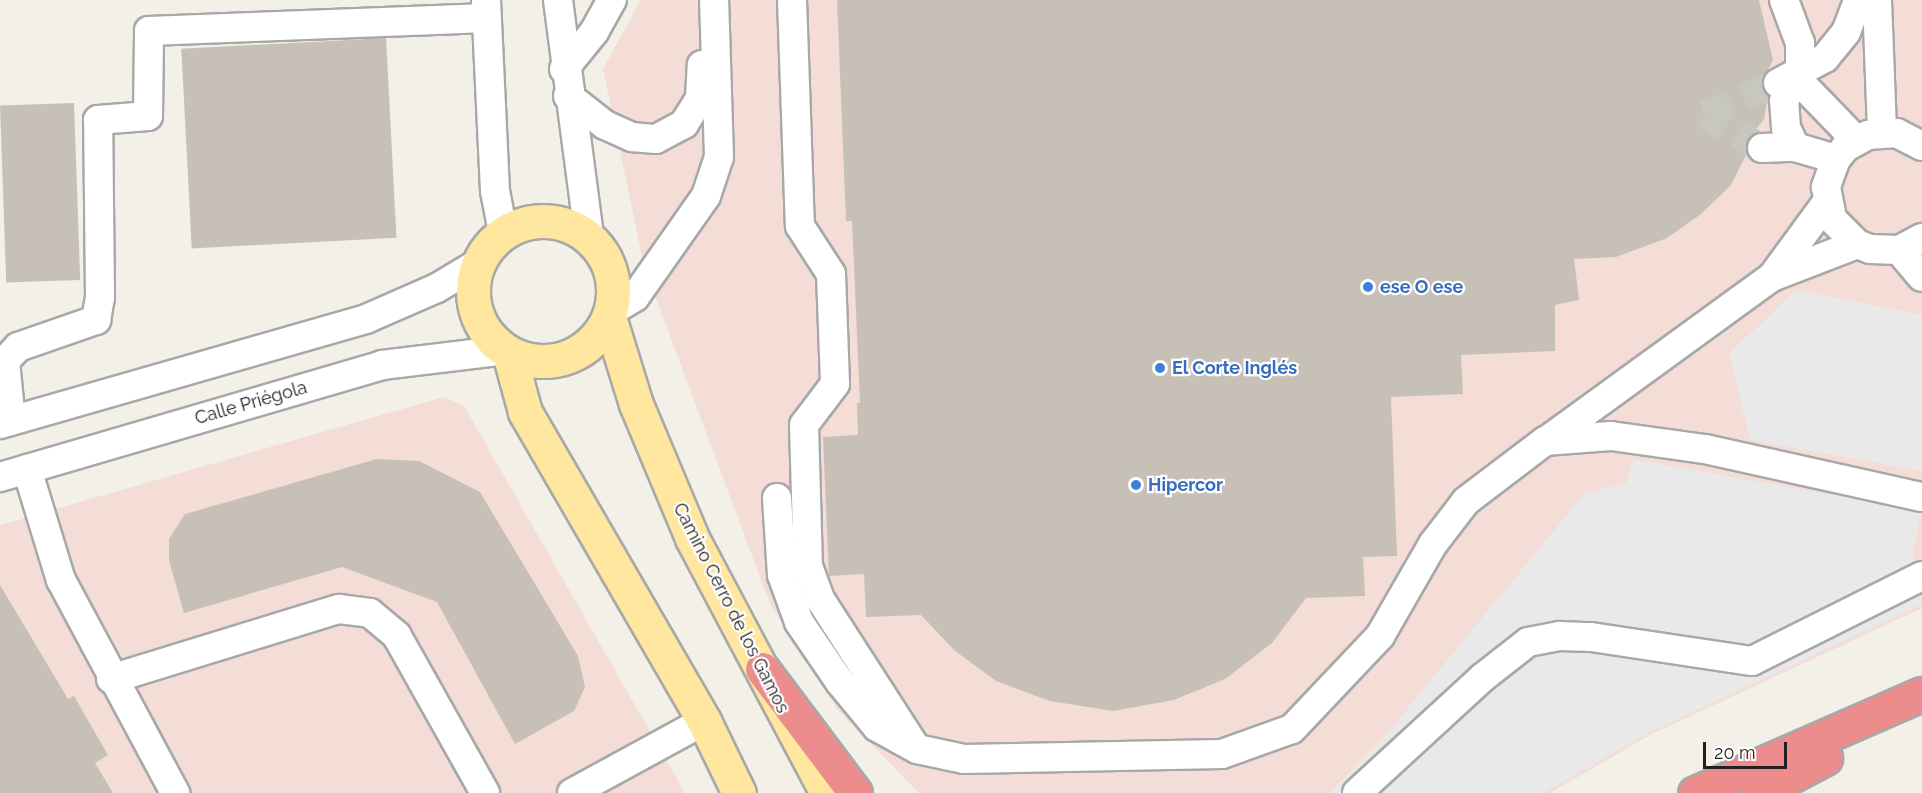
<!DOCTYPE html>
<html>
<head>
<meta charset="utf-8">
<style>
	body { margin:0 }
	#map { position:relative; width:1922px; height:793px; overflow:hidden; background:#f2f0e7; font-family:Raleway,sans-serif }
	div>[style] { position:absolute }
	.commercial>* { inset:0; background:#f3ddd6 }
	.parking>* { inset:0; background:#e9e9e9 }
	.building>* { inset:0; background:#c7c0b6; transform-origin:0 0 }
	.minor-tunnel>* { height:28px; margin-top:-14px; transform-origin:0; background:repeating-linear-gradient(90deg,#c8c7bf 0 28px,transparent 0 42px) }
	.roads { filter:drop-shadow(2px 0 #a8a8a8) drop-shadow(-2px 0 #a8a8a8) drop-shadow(0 2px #a8a8a8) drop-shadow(0 -2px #a8a8a8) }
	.minor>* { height:28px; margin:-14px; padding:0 14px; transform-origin:14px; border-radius:14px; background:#fff }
	.major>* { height:33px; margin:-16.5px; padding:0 16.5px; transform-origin:16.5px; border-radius:16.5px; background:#ffe79f }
	.major>.ring { margin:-16.5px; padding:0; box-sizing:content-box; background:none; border:33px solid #ffe79f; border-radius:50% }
	.highway>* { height:33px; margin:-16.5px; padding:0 16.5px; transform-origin:16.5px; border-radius:16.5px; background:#ec8c8d }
	.dots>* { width:16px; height:16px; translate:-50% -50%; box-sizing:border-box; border:3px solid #fff; border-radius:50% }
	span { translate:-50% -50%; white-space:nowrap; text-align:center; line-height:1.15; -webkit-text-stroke:4.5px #fff; paint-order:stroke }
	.shop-label { font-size:18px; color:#366cbe; font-weight:700 }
	.left { translate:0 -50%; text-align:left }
	.street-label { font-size:18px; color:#212121 }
	.scale { position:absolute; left:1703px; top:742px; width:84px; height:27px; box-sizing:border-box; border:3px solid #212121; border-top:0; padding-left:8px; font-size:18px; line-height:21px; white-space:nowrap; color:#212121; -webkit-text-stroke:4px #fff; paint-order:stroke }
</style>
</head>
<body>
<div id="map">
	<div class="commercial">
		<i style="clip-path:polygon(641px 0,1922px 0,1922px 608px,1652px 734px,1550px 793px,919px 793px,837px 709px,770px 604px,644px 266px,603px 69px)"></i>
		<i style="clip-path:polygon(444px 397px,464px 406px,685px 793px,0 793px,0 525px)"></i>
	</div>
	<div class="parking">
		<i style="clip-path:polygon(1796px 290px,1922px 315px,1922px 471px,1750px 440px,1729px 354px)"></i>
		<i style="clip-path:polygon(1633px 459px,1922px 511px,1912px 554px,1922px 576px,1922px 604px,1650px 732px,1543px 793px,1329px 793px,1384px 737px,1584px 494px,1626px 483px)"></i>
	</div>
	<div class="building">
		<i style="clip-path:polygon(837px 0,1759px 0,1773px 60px,1762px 82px,1768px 95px,1764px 119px,1747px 141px,1747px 153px,1731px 185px,1701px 214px,1667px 238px,1616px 257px,1574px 259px,1579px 300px,1555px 305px,1555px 351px,1461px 355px,1463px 394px,1391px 397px,1397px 556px,1363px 557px,1365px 596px,1306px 598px,1272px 643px,1225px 679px,1174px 700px,1113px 711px,1050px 701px,996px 681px,954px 650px,921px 615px,866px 617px,864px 574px,829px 576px,823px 437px,858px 435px,857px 403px,860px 403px,852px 221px,846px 221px)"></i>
		<i style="left:386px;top:38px;width:200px;height:205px;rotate:87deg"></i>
		<i style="left:74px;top:103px;width:177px;height:74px;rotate:88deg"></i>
		<i style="clip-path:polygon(377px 459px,419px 461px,480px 492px,578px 656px,585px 687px,574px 711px,515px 744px,437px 602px,342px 567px,184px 613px,169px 560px,169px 539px,185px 514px)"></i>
		<i style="clip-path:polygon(0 585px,68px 699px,74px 696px,108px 755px,95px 763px,113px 793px,0 793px)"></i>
	</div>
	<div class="minor-tunnel">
		<i style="left:1762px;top:148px;width:66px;rotate:-149.9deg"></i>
		<i style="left:1705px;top:115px;width:72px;rotate:-23.7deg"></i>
	</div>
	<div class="roads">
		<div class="minor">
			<i style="left:486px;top:0;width:191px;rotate:87.3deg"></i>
			<i style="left:495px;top:191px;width:42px;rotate:79deg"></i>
			<i style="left:558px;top:0;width:239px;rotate:82.5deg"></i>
			<i style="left:792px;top:0;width:226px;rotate:88deg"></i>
			<i style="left:800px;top:226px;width:57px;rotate:57.1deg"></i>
			<i style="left:831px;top:274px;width:110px;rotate:87.9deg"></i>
			<i style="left:835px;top:384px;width:51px;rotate:127.1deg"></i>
			<i style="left:804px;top:425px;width:141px;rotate:88.4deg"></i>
			<i style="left:808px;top:566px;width:35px;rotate:70deg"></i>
			<i style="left:820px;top:599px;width:174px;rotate:57.2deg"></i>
			<i style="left:1784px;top:0;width:46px;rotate:69.6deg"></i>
			<i style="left:1800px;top:43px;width:30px;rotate:90deg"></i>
			<i style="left:1877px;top:0;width:132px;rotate:87.8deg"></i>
			<i style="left:564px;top:69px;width:48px;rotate:-51deg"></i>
			<i style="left:594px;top:32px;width:37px;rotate:-61deg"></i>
			<i style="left:1778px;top:83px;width:53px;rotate:-28deg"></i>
			<i style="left:1825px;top:58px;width:33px;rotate:-51deg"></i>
			<i style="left:1846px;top:32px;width:34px;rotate:-69deg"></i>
			<i style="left:568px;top:96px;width:47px;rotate:38.1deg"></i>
			<i style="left:605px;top:125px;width:30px;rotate:24deg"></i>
			<i style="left:632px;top:137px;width:24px;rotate:5deg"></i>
			<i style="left:656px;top:139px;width:32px;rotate:-28deg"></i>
			<i style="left:684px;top:124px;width:31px;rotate:-58deg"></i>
			<i style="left:700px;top:98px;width:33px;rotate:-87deg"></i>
			<i style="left:1922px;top:146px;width:28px;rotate:-153deg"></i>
			<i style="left:1897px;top:133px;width:29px;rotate:176deg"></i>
			<i style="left:1868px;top:135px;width:26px;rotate:151deg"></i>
			<i style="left:1845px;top:148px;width:14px;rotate:129deg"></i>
			<i style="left:1836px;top:159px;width:30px;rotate:110deg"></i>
			<i style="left:1826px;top:187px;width:33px;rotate:79deg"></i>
			<i style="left:1832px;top:219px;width:35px;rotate:45deg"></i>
			<i style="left:1857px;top:244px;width:14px;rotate:21deg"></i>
			<i style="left:1870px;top:249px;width:29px;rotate:2deg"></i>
			<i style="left:1899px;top:250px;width:26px;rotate:-28deg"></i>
			<i style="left:1795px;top:147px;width:21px;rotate:-115deg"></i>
			<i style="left:1786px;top:128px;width:27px;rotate:-94deg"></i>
			<i style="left:1784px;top:101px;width:26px;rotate:-65deg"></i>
			<i style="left:1795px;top:77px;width:88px;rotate:45.9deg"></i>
			<i style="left:1762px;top:148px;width:33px;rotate:-2deg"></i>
			<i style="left:1795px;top:147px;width:43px;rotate:16.3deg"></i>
			<i style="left:1827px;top:202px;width:93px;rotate:126.3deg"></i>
			<i style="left:1772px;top:277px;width:91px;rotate:-21.2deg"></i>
			<i style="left:1899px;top:250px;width:35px;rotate:50deg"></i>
			<i style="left:610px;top:312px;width:29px;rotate:-31deg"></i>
			<i style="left:635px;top:297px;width:123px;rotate:-54.9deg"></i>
			<i style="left:706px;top:196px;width:41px;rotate:-71.6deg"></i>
			<i style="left:719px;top:157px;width:157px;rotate:-91.8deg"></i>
			<i style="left:11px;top:421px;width:60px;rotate:-95.7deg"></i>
			<i style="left:5px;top:361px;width:19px;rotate:-47deg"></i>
			<i style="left:18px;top:347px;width:83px;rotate:-19.1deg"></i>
			<i style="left:96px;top:320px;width:22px;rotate:-80deg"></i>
			<i style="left:100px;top:298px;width:178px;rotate:-90.6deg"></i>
			<i style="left:98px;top:120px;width:50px;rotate:-4.6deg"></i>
			<i style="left:148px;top:116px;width:85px;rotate:-89.3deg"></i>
			<i style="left:149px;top:31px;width:338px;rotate:-2.2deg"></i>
			<i style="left:0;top:424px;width:381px;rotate:-16deg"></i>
			<i style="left:366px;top:319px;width:77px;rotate:-23.6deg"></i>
			<i style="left:437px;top:288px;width:47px;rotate:-31deg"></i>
			<i style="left:1546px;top:441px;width:279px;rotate:-36deg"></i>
			<i style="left:27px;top:469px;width:116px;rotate:73deg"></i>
			<i style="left:61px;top:580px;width:242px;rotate:61.8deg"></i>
			<i style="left:0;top:477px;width:398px;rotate:-16.3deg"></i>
			<i style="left:382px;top:365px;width:125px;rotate:-6.9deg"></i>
			<i style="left:777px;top:498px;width:77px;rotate:86.3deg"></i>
			<i style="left:782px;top:575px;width:50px;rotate:70.1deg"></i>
			<i style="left:799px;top:622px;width:73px;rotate:55.7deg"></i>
			<i style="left:840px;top:682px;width:58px;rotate:50.6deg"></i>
			<i style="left:877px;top:727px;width:46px;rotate:28.8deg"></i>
			<i style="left:917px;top:749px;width:48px;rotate:12deg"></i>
			<i style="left:964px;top:759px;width:258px;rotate:-1.1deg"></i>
			<i style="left:1222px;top:754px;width:74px;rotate:-19.7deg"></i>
			<i style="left:1292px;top:729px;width:128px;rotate:-46.6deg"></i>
			<i style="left:1380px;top:636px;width:106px;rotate:-60.1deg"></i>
			<i style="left:1433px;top:544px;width:54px;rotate:-52.5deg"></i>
			<i style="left:1466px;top:501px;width:99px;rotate:-37.2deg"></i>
			<i style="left:1545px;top:441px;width:66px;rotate:-4.3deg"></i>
			<i style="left:1611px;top:436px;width:95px;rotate:7.9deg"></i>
			<i style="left:1705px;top:449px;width:222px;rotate:12.5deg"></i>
			<i style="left:111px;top:679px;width:239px;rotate:-17.1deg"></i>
			<i style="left:339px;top:609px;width:31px;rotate:7deg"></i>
			<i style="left:370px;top:613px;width:35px;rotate:40deg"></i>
			<i style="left:397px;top:636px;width:180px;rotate:60.7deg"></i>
			<i style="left:572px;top:793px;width:150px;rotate:-28.6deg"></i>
			<i style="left:1357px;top:793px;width:170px;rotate:-42.6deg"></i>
			<i style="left:1482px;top:678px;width:58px;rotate:-38deg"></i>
			<i style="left:1528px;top:642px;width:32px;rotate:-11deg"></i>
			<i style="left:1559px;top:636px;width:32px;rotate:2deg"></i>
			<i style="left:1591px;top:637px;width:163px;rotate:8.5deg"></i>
			<i style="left:1752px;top:661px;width:190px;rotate:-26.6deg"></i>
		</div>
		<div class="major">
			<i class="ring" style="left:473px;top:221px;width:107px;height:107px"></i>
			<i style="left:609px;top:317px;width:91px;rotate:72.8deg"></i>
			<i style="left:636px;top:404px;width:145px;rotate:67.3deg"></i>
			<i style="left:692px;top:538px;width:289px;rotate:62.1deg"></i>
			<i style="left:509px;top:353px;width:61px;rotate:74.8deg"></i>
			<i style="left:525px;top:412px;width:357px;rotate:59.9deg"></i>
			<i style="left:704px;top:721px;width:80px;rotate:64.1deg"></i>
		</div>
		<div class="highway">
			<i style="left:762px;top:669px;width:155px;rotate:53.1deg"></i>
			<i style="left:1695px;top:793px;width:248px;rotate:-23.6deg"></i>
			<i style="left:1759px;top:793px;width:75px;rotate:-27.9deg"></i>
		</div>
	</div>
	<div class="dots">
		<i style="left:1368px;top:287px;background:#3f7fe0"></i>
		<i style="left:1160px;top:368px;background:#3f7fe0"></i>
		<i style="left:1136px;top:485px;background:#3f7fe0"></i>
	</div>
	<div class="shop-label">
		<span class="left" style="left:1380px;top:287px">ese O ese</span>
		<span class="left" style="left:1172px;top:368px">El Corte Inglés</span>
		<span class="left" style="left:1148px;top:485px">Hipercor</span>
	</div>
	<div class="street-label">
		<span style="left:251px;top:403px;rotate:-16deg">Calle Priégola</span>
		<span style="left:731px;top:608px;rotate:63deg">Camino Cerro de los Gamos</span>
	</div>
	<div class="scale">20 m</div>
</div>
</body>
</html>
